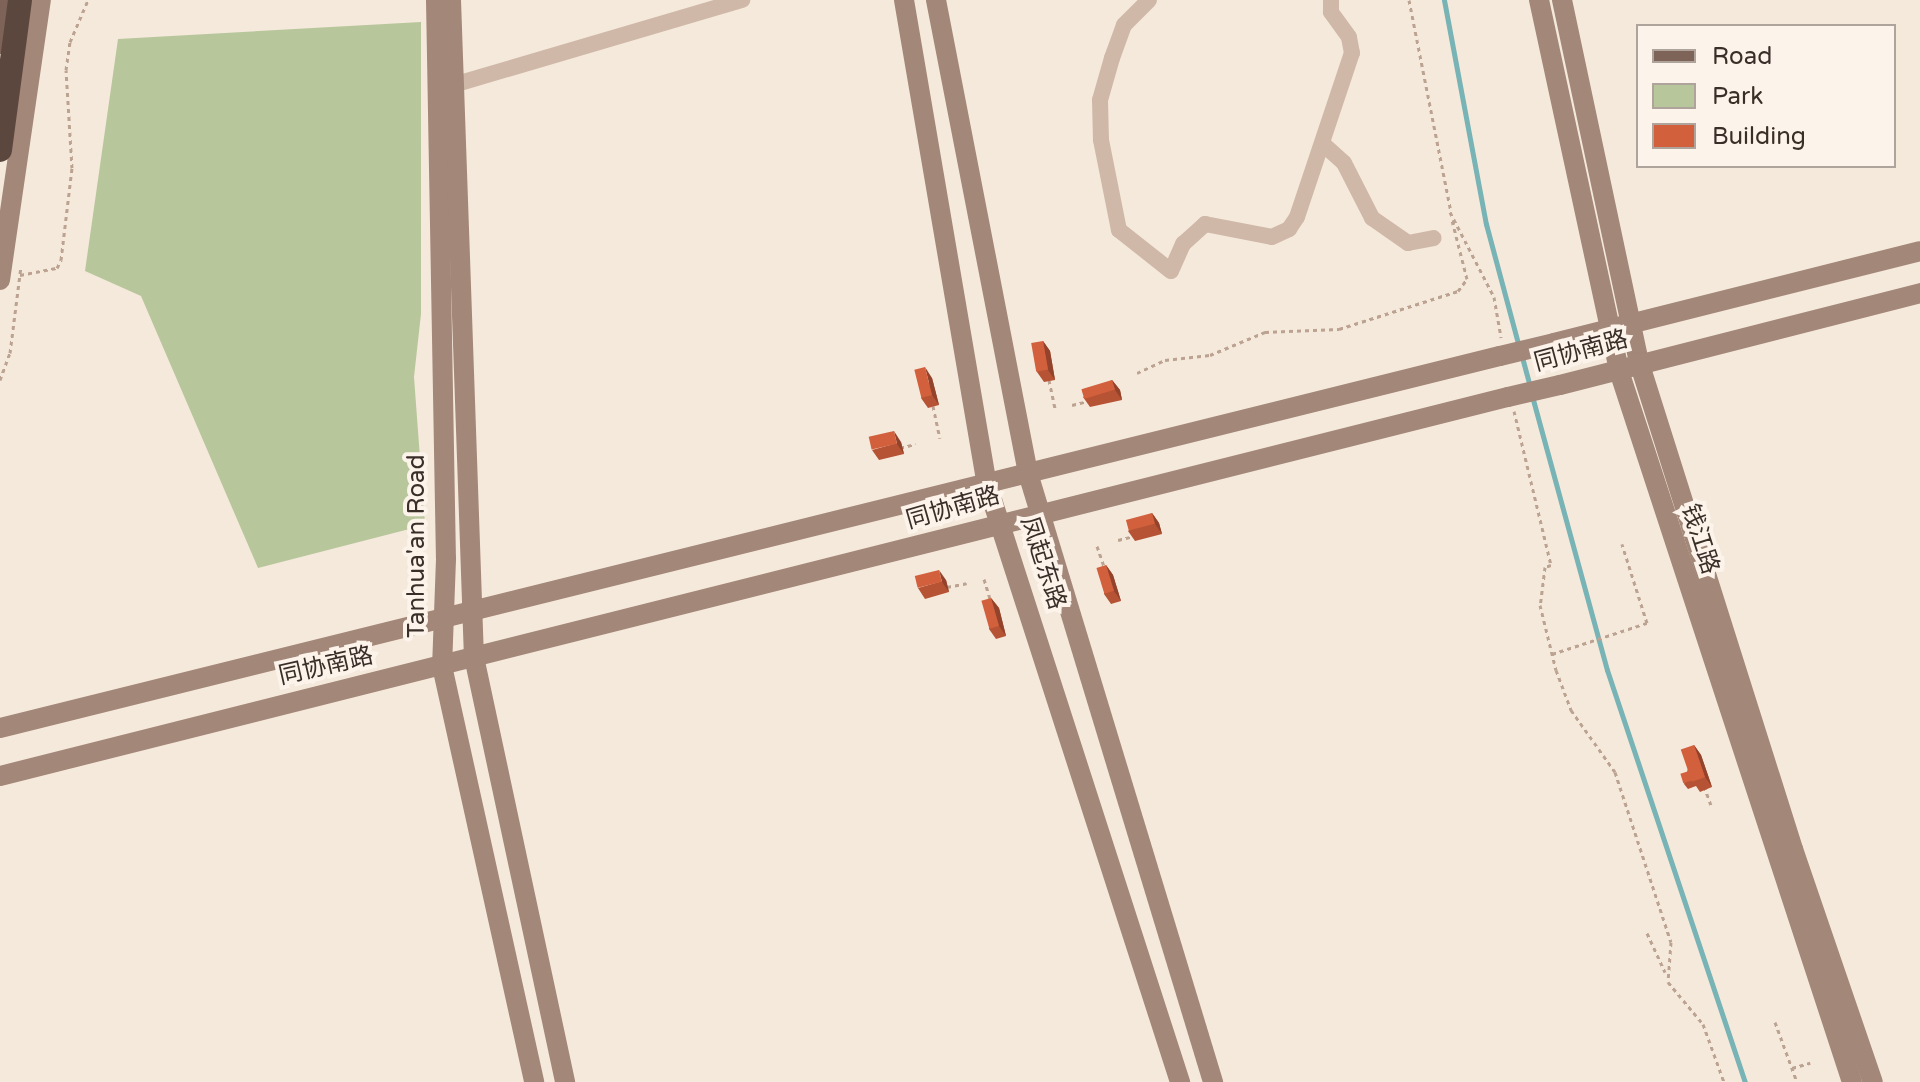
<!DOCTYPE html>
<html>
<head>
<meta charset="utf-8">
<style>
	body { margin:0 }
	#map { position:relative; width:1920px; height:1082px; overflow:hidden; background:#f5e9dc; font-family:"Varela Round","Noto Sans SC",sans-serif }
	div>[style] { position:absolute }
	.green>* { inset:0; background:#b8c69b }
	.stream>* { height:5px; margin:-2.5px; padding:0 2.5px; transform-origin:2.5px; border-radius:2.5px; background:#78b3b5 }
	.path>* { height:3px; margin-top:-1.5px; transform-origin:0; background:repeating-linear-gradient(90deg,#bba291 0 4px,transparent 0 8px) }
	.street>* { height:16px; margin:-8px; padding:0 8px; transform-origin:8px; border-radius:8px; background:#cfb8a7 }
	.secondary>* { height:20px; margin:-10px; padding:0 10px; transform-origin:10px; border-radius:10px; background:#a38778 }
	.primary>* { height:20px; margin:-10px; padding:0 10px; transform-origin:10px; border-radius:10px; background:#7e6458 }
	.highway>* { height:24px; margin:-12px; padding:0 12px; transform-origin:12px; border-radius:12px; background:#5c473e }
	.secondary-bridge>* { height:20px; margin:-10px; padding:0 10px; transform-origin:10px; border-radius:10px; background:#a38778 }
	.wall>* { inset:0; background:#b55334 }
	.shaded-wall>* { inset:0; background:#93432b }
	.building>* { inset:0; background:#d2603d; transform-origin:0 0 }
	span { translate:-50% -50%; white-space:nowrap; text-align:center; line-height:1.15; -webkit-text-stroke:8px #fcf3ea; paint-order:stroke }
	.street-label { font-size:24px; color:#3a2e28 }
	.legend { position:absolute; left:1636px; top:24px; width:260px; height:144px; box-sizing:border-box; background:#fcf3ea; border:2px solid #aea49c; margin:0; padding:10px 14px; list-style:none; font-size:24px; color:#3a2e28 }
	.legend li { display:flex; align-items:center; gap:16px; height:40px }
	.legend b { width:40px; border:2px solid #aea49c }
</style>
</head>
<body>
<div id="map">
	<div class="green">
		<i style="clip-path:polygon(421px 22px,421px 314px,414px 377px,425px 525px,258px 568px,141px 296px,85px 271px,118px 39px)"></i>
	</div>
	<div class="stream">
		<i style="left:1444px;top:0;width:228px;rotate:79.4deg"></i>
		<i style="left:1486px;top:224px;width:127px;rotate:75deg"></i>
		<i style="left:1522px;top:357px;width:30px;rotate:75deg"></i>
		<i style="left:1532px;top:396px;width:284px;rotate:74.7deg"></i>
		<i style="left:1607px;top:670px;width:434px;rotate:71.5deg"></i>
	</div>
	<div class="path">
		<i style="left:1409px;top:0;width:216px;rotate:78.8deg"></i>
		<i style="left:1450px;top:212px;width:96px;rotate:62.6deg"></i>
		<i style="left:1494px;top:297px;width:41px;rotate:80.1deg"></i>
		<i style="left:20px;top:275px;width:38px;rotate:-11deg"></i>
		<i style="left:57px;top:268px;width:9px;rotate:-63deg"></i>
		<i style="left:61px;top:260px;width:93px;rotate:-83.2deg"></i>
		<i style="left:72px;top:168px;width:98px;rotate:-93.5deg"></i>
		<i style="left:66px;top:70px;width:28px;rotate:-82deg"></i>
		<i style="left:70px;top:42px;width:46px;rotate:-66.8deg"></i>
		<i style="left:1137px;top:373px;width:31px;rotate:-25deg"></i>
		<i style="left:1165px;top:360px;width:45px;rotate:-6.3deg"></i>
		<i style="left:1210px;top:355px;width:60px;rotate:-22.7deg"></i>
		<i style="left:1265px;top:332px;width:74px;rotate:-2.3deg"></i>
		<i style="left:1339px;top:329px;width:125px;rotate:-17.7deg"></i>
		<i style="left:1458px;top:291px;width:15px;rotate:-53deg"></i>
		<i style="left:1467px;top:279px;width:61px;rotate:-104.3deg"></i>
		<i style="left:0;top:380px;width:29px;rotate:-70deg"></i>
		<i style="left:10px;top:353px;width:88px;rotate:-82.8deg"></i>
		<i style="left:1049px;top:380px;width:30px;rotate:78deg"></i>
		<i style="left:1072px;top:405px;width:16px;rotate:-14deg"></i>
		<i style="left:933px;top:406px;width:33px;rotate:78deg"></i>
		<i style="left:1514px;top:411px;width:158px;rotate:76.5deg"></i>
		<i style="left:1551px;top:565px;width:6px;rotate:162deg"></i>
		<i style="left:1545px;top:567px;width:38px;rotate:97deg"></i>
		<i style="left:1540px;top:605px;width:67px;rotate:76.2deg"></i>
		<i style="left:1556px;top:670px;width:43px;rotate:69.4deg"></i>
		<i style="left:1571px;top:710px;width:76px;rotate:54.6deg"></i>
		<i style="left:1615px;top:772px;width:179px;rotate:71.8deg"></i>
		<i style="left:1671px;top:942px;width:40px;rotate:94.3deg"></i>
		<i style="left:1668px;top:982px;width:55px;rotate:50.2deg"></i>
		<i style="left:1703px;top:1024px;width:62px;rotate:70.1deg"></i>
		<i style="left:900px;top:448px;width:16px;rotate:-15deg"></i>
		<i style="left:1118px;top:540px;width:16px;rotate:-14deg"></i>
		<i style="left:1097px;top:546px;width:24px;rotate:71deg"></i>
		<i style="left:984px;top:579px;width:21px;rotate:73deg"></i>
		<i style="left:947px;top:587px;width:20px;rotate:-11deg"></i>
		<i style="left:1552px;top:654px;width:100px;rotate:-18.1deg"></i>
		<i style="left:1647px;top:623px;width:83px;rotate:-107.6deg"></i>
		<i style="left:1704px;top:786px;width:20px;rotate:70deg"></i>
		<i style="left:1647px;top:933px;width:43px;rotate:65.2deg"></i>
		<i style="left:1775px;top:1022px;width:64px;rotate:69.9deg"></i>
		<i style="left:1792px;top:1068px;width:19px;rotate:-16deg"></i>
	</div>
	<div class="street">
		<i style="left:1149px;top:0;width:35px;rotate:135deg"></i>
		<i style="left:1124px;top:25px;width:35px;rotate:110deg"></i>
		<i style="left:1112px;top:58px;width:44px;rotate:105.9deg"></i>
		<i style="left:1100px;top:100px;width:40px;rotate:88.6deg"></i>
		<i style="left:1101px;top:140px;width:92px;rotate:78.7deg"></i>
		<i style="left:1119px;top:230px;width:66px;rotate:38.3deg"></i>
		<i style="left:1171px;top:271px;width:30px;rotate:-66deg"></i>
		<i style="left:1183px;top:244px;width:30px;rotate:-42deg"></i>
		<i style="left:1205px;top:224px;width:68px;rotate:11deg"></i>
		<i style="left:1272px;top:237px;width:19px;rotate:-25deg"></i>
		<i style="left:1289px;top:229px;width:14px;rotate:-56deg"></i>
		<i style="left:1297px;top:217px;width:173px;rotate:-71.5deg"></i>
		<i style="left:1352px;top:53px;width:16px;rotate:-101deg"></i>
		<i style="left:1349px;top:37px;width:31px;rotate:-126deg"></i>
		<i style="left:1331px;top:12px;width:12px;rotate:-90deg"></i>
		<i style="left:443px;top:88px;width:312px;rotate:-16.4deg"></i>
		<i style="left:1323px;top:144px;width:28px;rotate:42deg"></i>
		<i style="left:1344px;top:163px;width:62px;rotate:63deg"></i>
		<i style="left:1372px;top:218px;width:44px;rotate:34.8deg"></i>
		<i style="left:1408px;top:243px;width:26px;rotate:-11deg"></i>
	</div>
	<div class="secondary">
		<i style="left:436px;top:0;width:559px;rotate:88.98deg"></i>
		<i style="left:446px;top:559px;width:107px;rotate:92.1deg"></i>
		<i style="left:442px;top:666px;width:426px;rotate:77.5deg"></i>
		<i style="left:451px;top:0;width:657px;rotate:88deg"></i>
		<i style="left:474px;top:657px;width:435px;rotate:77.9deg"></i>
		<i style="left:904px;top:0;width:488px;rotate:80.3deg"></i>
		<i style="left:986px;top:481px;width:632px;rotate:72.11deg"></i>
		<i style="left:936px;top:0;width:479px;rotate:79deg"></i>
		<i style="left:1027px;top:470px;width:640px;rotate:73.09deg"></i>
		<i style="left:1539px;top:0;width:380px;rotate:77.8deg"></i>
		<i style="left:1619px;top:371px;width:748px;rotate:71.86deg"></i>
		<i style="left:1562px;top:0;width:370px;rotate:78deg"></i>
		<i style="left:1639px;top:362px;width:511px;rotate:72.45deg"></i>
		<i style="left:1793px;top:849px;width:246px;rotate:71.1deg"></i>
		<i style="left:0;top:280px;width:283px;rotate:-81.7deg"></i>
		<i style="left:1554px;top:343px;width:377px;rotate:-14.1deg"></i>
		<i style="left:1560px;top:385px;width:372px;rotate:-14.3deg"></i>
		<i style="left:0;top:728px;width:1545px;rotate:-13.93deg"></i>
		<i style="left:0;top:776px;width:1555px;rotate:-14.11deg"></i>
	</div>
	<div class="primary">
		<i style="left:0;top:44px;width:45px;rotate:-81deg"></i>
	</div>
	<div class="highway">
		<i style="left:0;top:150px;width:151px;rotate:-82.4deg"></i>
	</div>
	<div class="secondary-bridge">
		<i style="left:1500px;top:356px;width:56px;rotate:-13.5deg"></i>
		<i style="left:1508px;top:397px;width:53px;rotate:-13deg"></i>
	</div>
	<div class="wall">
		<i style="clip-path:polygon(1043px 341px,1050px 351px,1055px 380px,1044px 382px,1037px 372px)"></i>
		<i style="clip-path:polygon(932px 378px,939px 405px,928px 408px,921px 398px)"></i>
		<i style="clip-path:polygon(1112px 380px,1120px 390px,1122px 400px,1090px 407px,1083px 397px)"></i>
		<i style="clip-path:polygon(901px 442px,904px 454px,879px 460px,872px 450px)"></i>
		<i style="clip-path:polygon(1152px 513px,1159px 523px,1162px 534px,1135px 541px,1128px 531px)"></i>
		<i style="clip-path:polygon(1106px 565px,1113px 575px,1121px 601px,1111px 604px,1104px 594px)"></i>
		<i style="clip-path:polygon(946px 580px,949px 592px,925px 599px,918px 588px)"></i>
		<i style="clip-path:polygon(991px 598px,999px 608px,1006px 636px,996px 639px,989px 629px)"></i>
		<i style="clip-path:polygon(1694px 745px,1701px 755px,1712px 787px,1700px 792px,1696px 786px,1688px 789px,1684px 784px)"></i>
	</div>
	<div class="shaded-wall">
		<i style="clip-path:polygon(1043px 341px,1050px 351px,1055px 380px,1048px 370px)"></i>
		<i style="clip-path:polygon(925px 367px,932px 378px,939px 405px,932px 395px)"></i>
		<i style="clip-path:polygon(1112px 380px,1120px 390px,1122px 400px,1115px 390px)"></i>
		<i style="clip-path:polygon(894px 431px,901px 442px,904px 454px,897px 444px)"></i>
		<i style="clip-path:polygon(1152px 513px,1159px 523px,1162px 534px,1155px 524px)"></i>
		<i style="clip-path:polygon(1106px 565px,1113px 575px,1121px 601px,1114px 591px)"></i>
		<i style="clip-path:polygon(939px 570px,946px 580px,949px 592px,942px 582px)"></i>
		<i style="clip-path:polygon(991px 598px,999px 608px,1006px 636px,999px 626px)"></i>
		<i style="clip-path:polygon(1694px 745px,1701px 755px,1712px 787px,1705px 777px)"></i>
	</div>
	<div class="building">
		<i style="left:1043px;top:341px;width:29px;height:12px;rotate:80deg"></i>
		<i style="left:925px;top:367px;width:29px;height:11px;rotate:76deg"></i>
		<i style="left:1112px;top:380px;width:10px;height:32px;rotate:73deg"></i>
		<i style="left:894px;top:431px;width:13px;height:26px;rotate:77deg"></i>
		<i style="left:1152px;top:513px;width:11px;height:27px;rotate:75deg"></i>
		<i style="left:1106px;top:565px;width:27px;height:10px;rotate:73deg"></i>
		<i style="left:939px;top:570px;width:12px;height:25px;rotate:76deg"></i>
		<i style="left:991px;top:598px;width:29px;height:10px;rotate:74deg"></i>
		<i style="left:1694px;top:745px;width:34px;height:14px;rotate:71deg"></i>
		<i style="left:1689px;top:771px;width:10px;height:9px;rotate:73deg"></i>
	</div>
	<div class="street-label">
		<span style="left:1581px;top:351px;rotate:-15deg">同协南路</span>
		<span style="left:953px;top:508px;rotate:-16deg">同协南路</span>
		<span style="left:1700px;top:539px;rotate:72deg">钱江路</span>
		<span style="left:417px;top:546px;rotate:-90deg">Tanhua'an Road</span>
		<span style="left:1043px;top:563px;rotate:72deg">凤起东路</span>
		<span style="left:326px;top:666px;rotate:-13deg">同协南路</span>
	</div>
	<ul class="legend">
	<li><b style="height:10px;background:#7e6458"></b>Road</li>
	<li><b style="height:22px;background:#b8c69b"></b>Park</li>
	<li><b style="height:22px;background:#d2603d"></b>Building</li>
	</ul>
</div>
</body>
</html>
